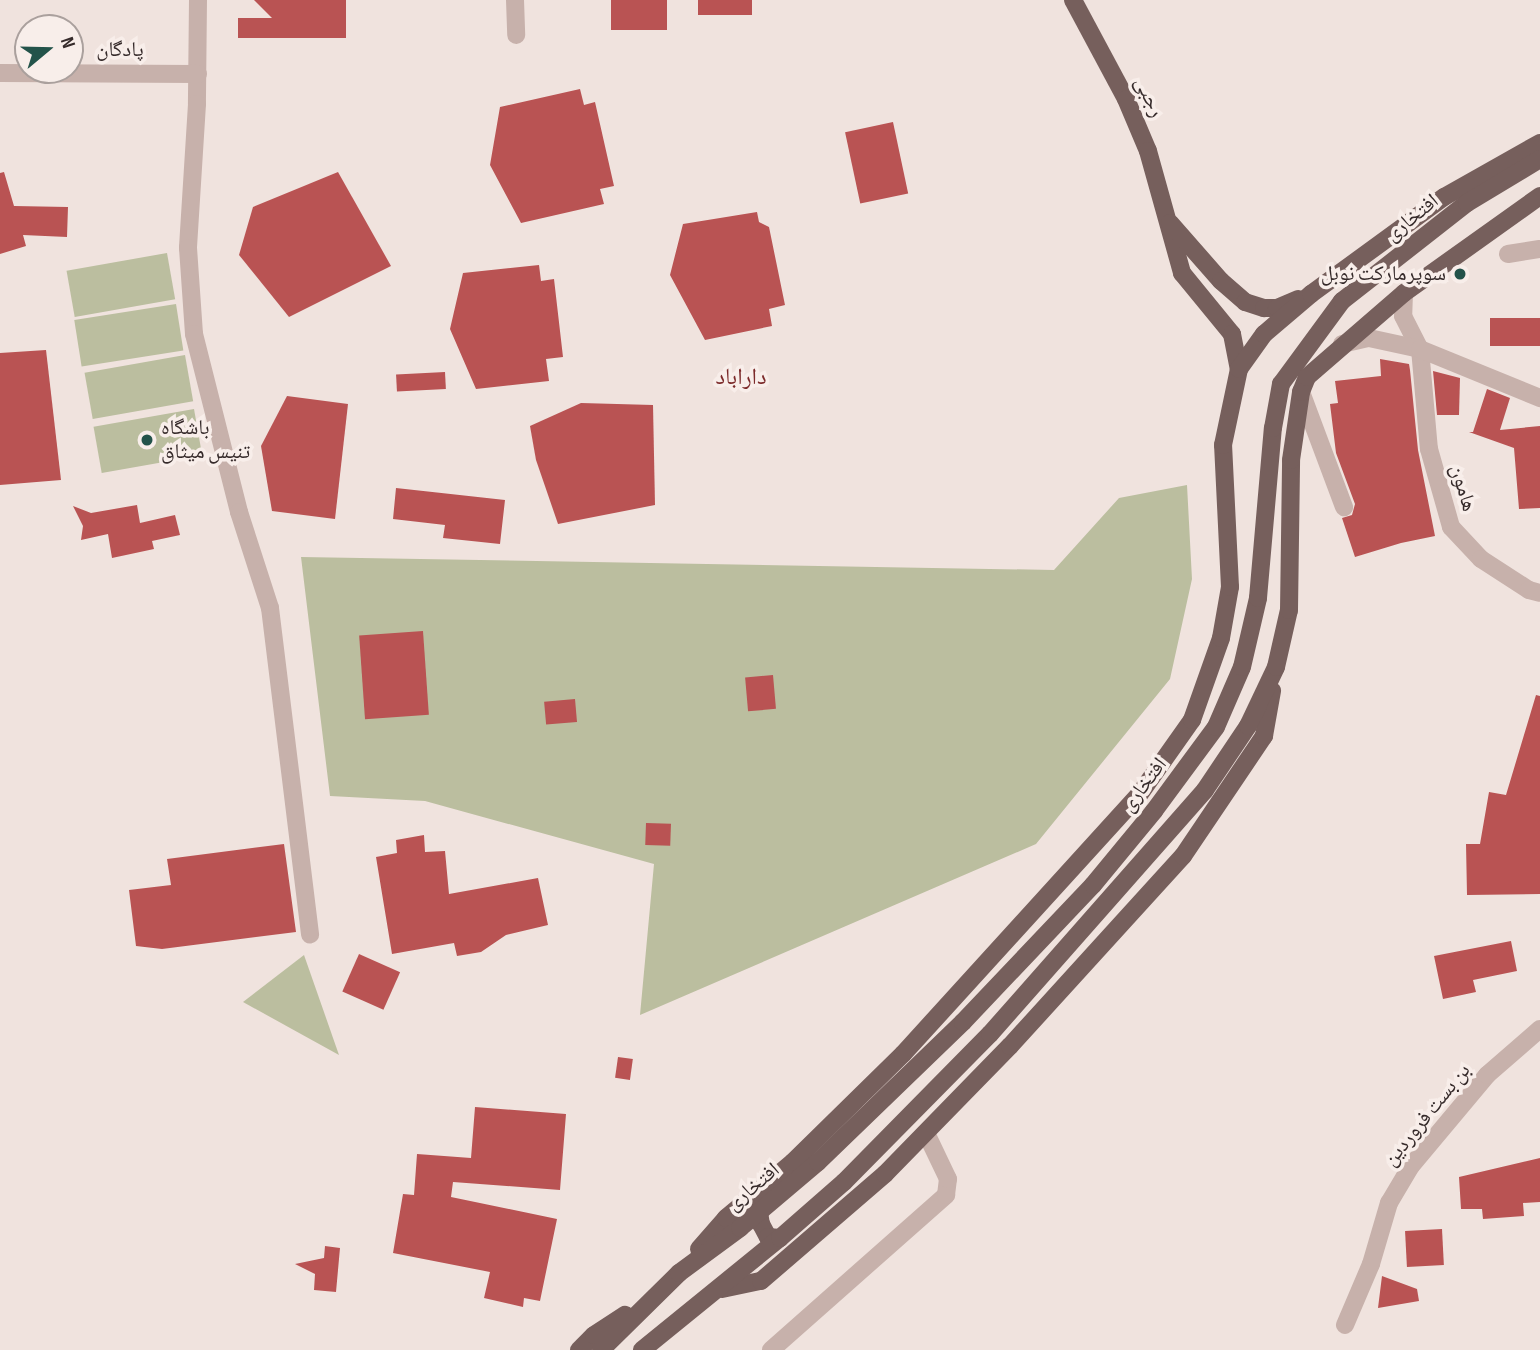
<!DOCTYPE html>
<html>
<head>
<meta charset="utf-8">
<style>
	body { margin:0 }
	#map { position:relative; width:1540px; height:1350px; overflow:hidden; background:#f0e3de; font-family:"Sofia Sans Condensed","Noto Naskh Arabic",sans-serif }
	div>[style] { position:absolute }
	.green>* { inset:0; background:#bbbe9f; transform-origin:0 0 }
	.building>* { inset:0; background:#b95353; transform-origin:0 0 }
	.minor>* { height:18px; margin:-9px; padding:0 9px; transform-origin:9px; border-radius:9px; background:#c7b1ab }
	.major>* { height:18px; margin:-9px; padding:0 9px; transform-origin:9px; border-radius:9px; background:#765f5c }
	.dots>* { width:19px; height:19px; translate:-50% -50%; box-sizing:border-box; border:4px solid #f8eeea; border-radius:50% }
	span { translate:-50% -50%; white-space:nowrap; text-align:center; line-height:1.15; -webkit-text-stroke:7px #f8eeea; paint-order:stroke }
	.street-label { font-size:21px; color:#352a2a }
	.poi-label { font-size:21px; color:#352a2a }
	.right { translate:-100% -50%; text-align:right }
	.left { translate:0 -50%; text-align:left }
	.neighbourhood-label { font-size:23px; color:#7c2b2b }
	.north { position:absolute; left:14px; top:14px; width:70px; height:70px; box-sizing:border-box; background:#f8eeea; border:2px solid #aaa09d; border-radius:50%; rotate:71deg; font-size:19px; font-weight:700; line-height:28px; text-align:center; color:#352a2a }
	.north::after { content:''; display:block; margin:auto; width:24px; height:32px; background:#23534a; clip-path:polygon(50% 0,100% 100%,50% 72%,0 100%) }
</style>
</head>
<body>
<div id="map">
	<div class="green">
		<i style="left:167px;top:253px;width:47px;height:102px;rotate:80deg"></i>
		<i style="left:176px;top:304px;width:47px;height:103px;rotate:81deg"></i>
		<i style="left:185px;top:355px;width:47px;height:102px;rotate:80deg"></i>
		<i style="left:194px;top:409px;width:47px;height:102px;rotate:80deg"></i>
		<i style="clip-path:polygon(1187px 485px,1192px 579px,1170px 679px,1036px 844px,640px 1015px,654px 864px,425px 801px,330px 796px,301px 557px,1054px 570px,1119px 498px)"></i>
		<i style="clip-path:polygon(304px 955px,339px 1055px,243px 1002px)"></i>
	</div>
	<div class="building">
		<i style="clip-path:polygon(254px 0,346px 0,346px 38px,238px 38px,238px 18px,272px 18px)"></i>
		<i style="left:611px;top:0;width:56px;height:30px"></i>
		<i style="left:698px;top:0;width:54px;height:15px"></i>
		<i style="clip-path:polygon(580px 89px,584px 105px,595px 102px,614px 186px,600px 189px,604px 204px,521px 223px,490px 165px,500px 107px)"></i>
		<i style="left:893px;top:122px;width:73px;height:49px;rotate:78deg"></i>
		<i style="clip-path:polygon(4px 172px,14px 206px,68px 207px,67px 237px,23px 235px,26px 246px,0 254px,0 173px)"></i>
		<i style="clip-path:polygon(338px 172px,391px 266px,289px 317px,239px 255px,253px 207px)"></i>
		<i style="clip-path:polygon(757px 212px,759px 222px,769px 227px,785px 305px,769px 309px,772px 326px,705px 340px,670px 275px,683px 224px)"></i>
		<i style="clip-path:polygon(539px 265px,541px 281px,554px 279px,563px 357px,546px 359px,549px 381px,476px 389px,450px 329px,463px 273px)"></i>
		<i style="left:1540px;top:318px;width:28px;height:50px;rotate:90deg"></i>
		<i style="clip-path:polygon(46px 350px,61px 480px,0 485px,0 353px)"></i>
		<i style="clip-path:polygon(1380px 359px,1409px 364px,1410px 370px,1418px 450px,1435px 536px,1401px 543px,1355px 557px,1342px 518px,1352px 515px,1355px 504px,1336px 453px,1330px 404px,1338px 403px,1335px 381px,1381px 376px)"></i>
		<i style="clip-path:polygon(1433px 371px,1460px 378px,1459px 415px,1437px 415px)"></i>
		<i style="left:445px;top:372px;width:17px;height:49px;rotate:87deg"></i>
		<i style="clip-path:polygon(1487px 389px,1510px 398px,1500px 430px,1540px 426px,1540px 508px,1519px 509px,1514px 448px,1469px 432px,1473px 432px)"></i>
		<i style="clip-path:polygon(287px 396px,348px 404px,335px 519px,272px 511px,261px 446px)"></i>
		<i style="clip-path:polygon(581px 403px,653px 405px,655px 505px,558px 524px,536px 460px,530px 426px)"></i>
		<i style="clip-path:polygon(396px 488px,505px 500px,500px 544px,443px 538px,445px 525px,393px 519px)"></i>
		<i style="clip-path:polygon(137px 505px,140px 523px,175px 515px,180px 535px,152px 541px,154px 549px,112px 558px,108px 534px,81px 540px,83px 526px,73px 506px,91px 513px)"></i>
		<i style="left:423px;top:631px;width:84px;height:64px;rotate:86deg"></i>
		<i style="left:773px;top:675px;width:34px;height:28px;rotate:85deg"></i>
		<i style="clip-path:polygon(1536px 695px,1540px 696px,1540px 894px,1467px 895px,1466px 844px,1480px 844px,1489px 792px,1506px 795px)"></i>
		<i style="left:575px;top:699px;width:23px;height:31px;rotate:85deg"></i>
		<i style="left:646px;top:823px;width:25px;height:22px;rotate:2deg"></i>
		<i style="clip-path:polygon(424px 835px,425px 852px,445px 851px,449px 894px,538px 878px,548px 925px,506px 935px,481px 952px,457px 956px,454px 943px,392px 954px,376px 857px,397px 853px,396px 840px)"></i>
		<i style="clip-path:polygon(284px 844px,296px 932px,162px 949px,136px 946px,129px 890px,171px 885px,167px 859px)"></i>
		<i style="clip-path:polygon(1511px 941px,1517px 971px,1473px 980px,1476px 992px,1443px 999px,1434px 956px)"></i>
		<i style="left:359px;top:954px;width:45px;height:41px;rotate:24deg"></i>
		<i style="left:618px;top:1057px;width:15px;height:21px;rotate:8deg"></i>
		<i style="clip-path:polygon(475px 1107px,566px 1114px,560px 1190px,453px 1182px,451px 1197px,557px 1219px,540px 1301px,524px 1298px,523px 1307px,484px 1298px,490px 1272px,393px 1253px,403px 1194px,414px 1195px,417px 1154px,471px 1158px)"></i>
		<i style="clip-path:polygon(1540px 1158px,1540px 1202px,1523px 1203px,1524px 1216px,1483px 1219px,1482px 1209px,1461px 1209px,1459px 1177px)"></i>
		<i style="left:1442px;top:1229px;width:36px;height:37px;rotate:87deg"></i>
		<i style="clip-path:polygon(325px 1246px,340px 1248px,336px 1292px,314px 1290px,315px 1274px,295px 1264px,324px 1258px)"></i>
		<i style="clip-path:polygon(1382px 1276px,1417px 1289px,1419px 1301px,1378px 1308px)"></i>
	</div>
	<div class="minor">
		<i style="left:198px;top:0;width:104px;rotate:90.6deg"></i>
		<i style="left:197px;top:104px;width:144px;rotate:93.6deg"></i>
		<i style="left:188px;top:248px;width:86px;rotate:86deg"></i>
		<i style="left:194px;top:334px;width:184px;rotate:75.8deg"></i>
		<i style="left:239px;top:512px;width:101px;rotate:72.1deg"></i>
		<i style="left:270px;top:608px;width:329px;rotate:83deg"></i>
		<i style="left:515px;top:0;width:35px;rotate:88deg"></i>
		<i style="left:0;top:73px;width:198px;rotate:0.3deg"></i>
		<i style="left:1508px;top:254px;width:32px;rotate:-9deg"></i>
		<i style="left:1404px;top:293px;width:23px;rotate:92deg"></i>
		<i style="left:1403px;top:316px;width:37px;rotate:63deg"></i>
		<i style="left:1420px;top:349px;width:100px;rotate:84.9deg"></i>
		<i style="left:1429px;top:449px;width:81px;rotate:74.2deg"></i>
		<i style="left:1451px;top:527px;width:44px;rotate:46.8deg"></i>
		<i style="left:1481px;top:559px;width:57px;rotate:32.9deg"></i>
		<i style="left:1529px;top:590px;width:11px;rotate:15deg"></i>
		<i style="left:1342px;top:344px;width:28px;rotate:-13deg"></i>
		<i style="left:1369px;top:338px;width:52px;rotate:12.2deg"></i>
		<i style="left:1420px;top:349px;width:130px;rotate:22.2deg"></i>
		<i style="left:1301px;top:392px;width:123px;rotate:69.5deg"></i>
		<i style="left:1345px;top:1325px;width:66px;rotate:-66.9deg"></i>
		<i style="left:1371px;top:1264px;width:64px;rotate:-73.6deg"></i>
		<i style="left:1389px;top:1203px;width:43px;rotate:-59.3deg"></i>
		<i style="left:1411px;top:1166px;width:119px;rotate:-50.1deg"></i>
		<i style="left:1487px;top:1075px;width:70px;rotate:-41deg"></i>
		<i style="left:771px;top:1350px;width:234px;rotate:-41.5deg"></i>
		<i style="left:946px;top:1195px;width:16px;rotate:-83deg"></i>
		<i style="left:948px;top:1179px;width:49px;rotate:-115.5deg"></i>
	</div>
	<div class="major">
		<i style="left:1073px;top:0;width:112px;rotate:61.8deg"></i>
		<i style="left:1126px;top:99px;width:56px;rotate:67.1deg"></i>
		<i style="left:1148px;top:151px;width:127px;rotate:74.4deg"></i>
		<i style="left:1182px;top:273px;width:79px;rotate:50.7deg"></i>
		<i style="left:1232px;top:334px;width:36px;rotate:79deg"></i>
		<i style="left:1170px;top:223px;width:77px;rotate:48.7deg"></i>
		<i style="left:1221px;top:281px;width:32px;rotate:41deg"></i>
		<i style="left:1245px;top:302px;width:20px;rotate:18deg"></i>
		<i style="left:1264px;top:308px;width:13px"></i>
		<i style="left:1277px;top:308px;width:23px;rotate:-23deg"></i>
		<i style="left:759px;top:1212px;width:12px;rotate:81deg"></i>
		<i style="left:761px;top:1224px;width:15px;rotate:62deg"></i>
		<i style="left:768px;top:1237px;width:12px;rotate:5deg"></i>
		<i style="left:699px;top:1249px;width:41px;rotate:-48.9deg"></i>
		<i style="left:726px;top:1218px;width:87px;rotate:-39.9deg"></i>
		<i style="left:793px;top:1162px;width:154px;rotate:-44.5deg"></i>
		<i style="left:903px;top:1054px;width:350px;rotate:-47.7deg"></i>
		<i style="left:1139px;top:795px;width:92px;rotate:-54.8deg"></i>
		<i style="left:1192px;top:720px;width:87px;rotate:-70.5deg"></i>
		<i style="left:1221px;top:638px;width:52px;rotate:-80deg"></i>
		<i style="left:1230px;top:587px;width:142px;rotate:-92.8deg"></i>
		<i style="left:1223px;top:445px;width:78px;rotate:-78.1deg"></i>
		<i style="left:1239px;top:369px;width:43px;rotate:-54.5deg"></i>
		<i style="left:1264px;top:334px;width:62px;rotate:-40.4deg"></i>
		<i style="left:1311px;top:294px;width:165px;rotate:-36.1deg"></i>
		<i style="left:1444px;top:197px;width:110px;rotate:-29.4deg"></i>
		<i style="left:722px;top:1289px;width:40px;rotate:-12deg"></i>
		<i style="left:761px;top:1281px;width:164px;rotate:-40.8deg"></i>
		<i style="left:885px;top:1174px;width:179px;rotate:-45.7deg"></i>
		<i style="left:1010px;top:1046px;width:257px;rotate:-47.7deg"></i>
		<i style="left:1183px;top:856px;width:145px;rotate:-56deg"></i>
		<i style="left:1264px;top:736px;width:46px;rotate:-79.9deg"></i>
		<i style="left:579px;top:1350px;width:21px;rotate:-45deg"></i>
		<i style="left:594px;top:1335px;width:37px;rotate:-33deg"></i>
		<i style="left:601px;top:1350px;width:110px;rotate:-44.6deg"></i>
		<i style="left:679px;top:1273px;width:76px;rotate:-36.4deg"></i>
		<i style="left:740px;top:1228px;width:102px;rotate:-40.2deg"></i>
		<i style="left:818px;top:1162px;width:202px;rotate:-44deg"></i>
		<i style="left:963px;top:1022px;width:189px;rotate:-46.5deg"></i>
		<i style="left:1093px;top:885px;width:96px;rotate:-50.5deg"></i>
		<i style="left:1154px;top:811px;width:104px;rotate:-53.6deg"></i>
		<i style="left:1216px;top:727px;width:65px;rotate:-66.6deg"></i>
		<i style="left:1242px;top:667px;width:71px;rotate:-76.9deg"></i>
		<i style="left:1258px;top:598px;width:171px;rotate:-85deg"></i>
		<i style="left:1273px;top:428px;width:45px;rotate:-79.7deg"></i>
		<i style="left:1281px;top:384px;width:103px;rotate:-53.7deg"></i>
		<i style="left:1342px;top:301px;width:159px;rotate:-38.1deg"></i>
		<i style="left:1467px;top:203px;width:85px;rotate:-31.1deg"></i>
		<i style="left:642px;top:1350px;width:178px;rotate:-39.1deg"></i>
		<i style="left:780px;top:1238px;width:85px;rotate:-41.2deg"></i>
		<i style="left:844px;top:1182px;width:208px;rotate:-45.4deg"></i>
		<i style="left:990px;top:1034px;width:325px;rotate:-48.6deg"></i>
		<i style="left:1205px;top:790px;width:77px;rotate:-56.1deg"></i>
		<i style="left:1248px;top:726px;width:65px;rotate:-64.6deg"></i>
		<i style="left:1276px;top:667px;width:58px;rotate:-77.2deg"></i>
		<i style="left:1289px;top:610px;width:150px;rotate:-89.2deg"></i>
		<i style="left:1291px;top:460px;width:69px;rotate:-81.6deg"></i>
		<i style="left:1301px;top:392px;width:16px;rotate:-68deg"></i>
		<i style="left:1307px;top:377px;width:128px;rotate:-40.9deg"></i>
		<i style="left:1404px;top:293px;width:167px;rotate:-35.5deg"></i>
	</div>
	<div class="dots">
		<i style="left:1460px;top:274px;background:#23534a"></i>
		<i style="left:147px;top:440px;background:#23534a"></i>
	</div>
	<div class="street-label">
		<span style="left:120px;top:50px">پادگان</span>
		<span style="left:1149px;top:97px;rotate:65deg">رجبی</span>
		<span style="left:1412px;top:218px;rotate:-39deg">افتخاری</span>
		<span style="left:1463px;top:488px;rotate:74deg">هامون</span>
		<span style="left:1144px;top:785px;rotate:-53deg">افتخاری</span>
		<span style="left:1427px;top:1115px;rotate:-51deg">بن بست فروردین</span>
		<span style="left:753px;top:1187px;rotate:-40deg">افتخاری</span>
	</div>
	<div class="poi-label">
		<span class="right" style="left:1446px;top:274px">سوپرمارکت نوبل</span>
		<span class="left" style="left:161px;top:440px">باشگاه<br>تنيس ميثاق</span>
	</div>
	<div class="neighbourhood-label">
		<span style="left:741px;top:377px">داراباد</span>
	</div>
	<div class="north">N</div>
</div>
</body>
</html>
